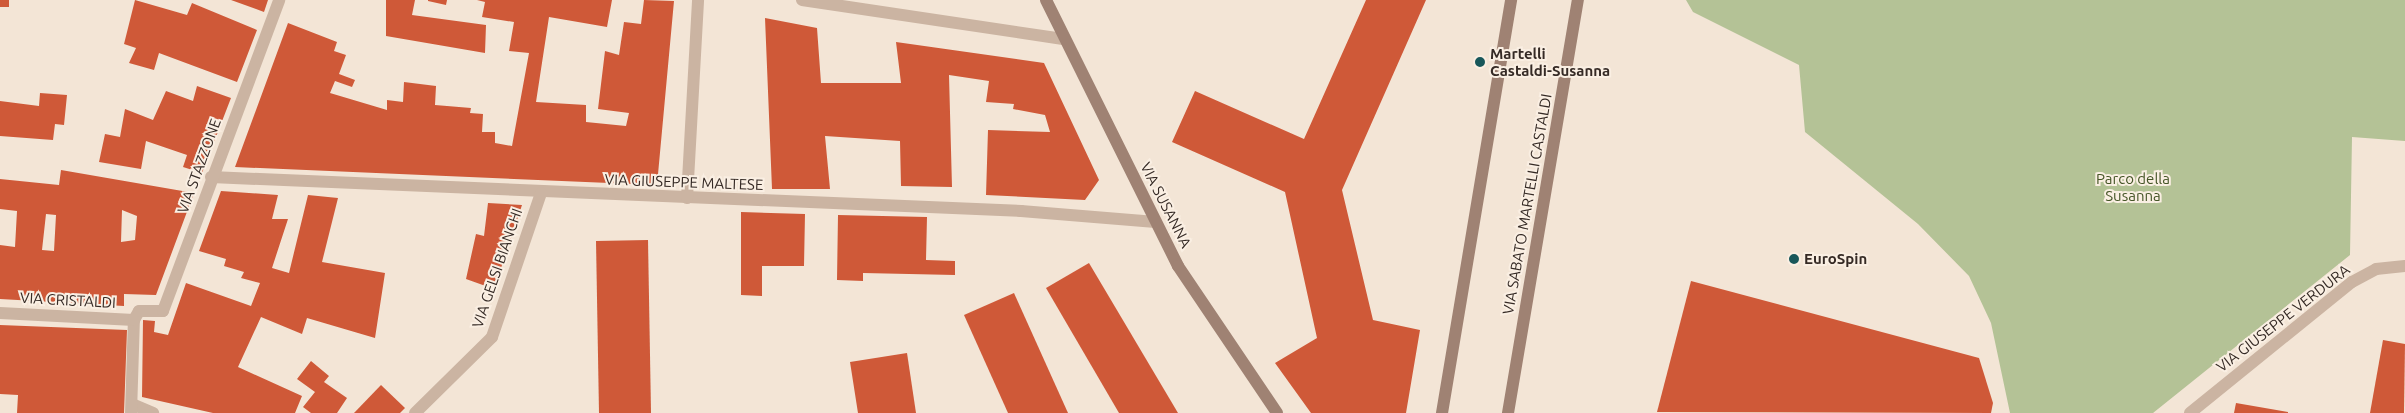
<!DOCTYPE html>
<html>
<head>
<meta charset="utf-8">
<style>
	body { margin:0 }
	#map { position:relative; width:2405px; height:413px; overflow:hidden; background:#f3e5d6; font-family:Ubuntu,sans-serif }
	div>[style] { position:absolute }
	.green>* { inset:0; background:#b4c296 }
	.building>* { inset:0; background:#cf5938; transform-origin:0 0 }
	.street>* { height:12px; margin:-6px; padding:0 6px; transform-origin:6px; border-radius:6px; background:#cbb4a2 }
	.secondary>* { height:12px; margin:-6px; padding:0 6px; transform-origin:6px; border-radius:6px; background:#9f8273 }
	.dots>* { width:14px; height:14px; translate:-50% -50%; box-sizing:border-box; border:2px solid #faefe3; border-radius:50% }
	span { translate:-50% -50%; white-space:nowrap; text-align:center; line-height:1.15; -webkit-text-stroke:4px #faefe3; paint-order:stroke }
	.poi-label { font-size:15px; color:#352a25; font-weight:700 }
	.left { translate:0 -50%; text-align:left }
	.street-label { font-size:15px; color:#352a25 }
	.park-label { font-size:15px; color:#455527 }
</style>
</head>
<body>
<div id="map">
	<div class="green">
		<i style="clip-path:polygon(1686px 0,2405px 0,2405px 141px,2352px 137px,2350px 255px,2153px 413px,2010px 413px,1991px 323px,1969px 276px,1918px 224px,1805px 132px,1799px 65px,1693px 12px)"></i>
	</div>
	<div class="building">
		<i style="left:0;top:0;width:9px;height:7px"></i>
		<i style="clip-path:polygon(135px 0,187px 15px,192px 3px,257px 30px,237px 82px,159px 53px,154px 70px,129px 63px,136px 48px,124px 44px)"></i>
		<i style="clip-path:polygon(231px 0,268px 0,264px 12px)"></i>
		<i style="clip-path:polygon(386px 0,415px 0,412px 15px,486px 25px,485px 53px,386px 36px)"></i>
		<i style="clip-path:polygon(428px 0,447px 0,446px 5px,428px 1px)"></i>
		<i style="clip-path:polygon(477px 0,612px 0,607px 27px,549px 17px,536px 102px,586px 105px,586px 122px,626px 126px,629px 113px,598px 109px,605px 51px,619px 55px,624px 22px,641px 24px,644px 0,674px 1px,657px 185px,235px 167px,288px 23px,337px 42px,334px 51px,346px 55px,339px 74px,355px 80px,352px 87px,335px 81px,330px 93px,387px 110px,387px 100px,403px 102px,404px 82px,436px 86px,435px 105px,471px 108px,470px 113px,483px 114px,482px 132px,495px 132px,495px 143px,512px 146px,529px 53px,509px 51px,514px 22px,482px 17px,485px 2px)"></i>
		<i style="clip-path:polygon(1366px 0,1426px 0,1342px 190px,1373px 320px,1420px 330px,1406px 413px,1311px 413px,1275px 363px,1317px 338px,1285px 192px,1172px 142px,1195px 91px,1304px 139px)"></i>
		<i style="clip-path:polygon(765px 18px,817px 28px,821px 83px,901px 83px,896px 42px,1044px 63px,1099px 180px,1085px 200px,986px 195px,988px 130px,1050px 132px,1045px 115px,1013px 109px,1014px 104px,986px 102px,989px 81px,949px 75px,952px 187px,901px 186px,900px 141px,825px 136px,830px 189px,772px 189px)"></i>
		<i style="clip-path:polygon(197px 86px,231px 98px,202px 173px,183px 167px,187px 155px,146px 141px,141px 169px,99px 162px,105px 134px,120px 137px,125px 109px,153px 120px,166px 91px,193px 101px)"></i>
		<i style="clip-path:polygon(40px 93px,67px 95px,64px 125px,55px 124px,53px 140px,0 136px,0 101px,39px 106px)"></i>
		<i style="clip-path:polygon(evenodd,61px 170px,194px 193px,156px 295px,124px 294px,124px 306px,0 299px,0 245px,15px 247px,17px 211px,0 209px,0 179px,59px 185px,61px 170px,122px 210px,137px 216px,135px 240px,121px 242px,122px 210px,61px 170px,46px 214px,56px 215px,54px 251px,42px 250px,46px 214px)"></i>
		<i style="clip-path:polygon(221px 191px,278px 195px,272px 219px,288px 219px,272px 268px,289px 273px,308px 195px,338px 198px,322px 262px,385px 273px,375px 338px,307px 318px,302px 334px,261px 317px,238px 367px,302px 396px,295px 413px,213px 413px,142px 397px,143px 320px,155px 321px,154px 332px,168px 335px,186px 283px,251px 306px,260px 283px,241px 278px,244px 272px,224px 266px,226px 259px,199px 251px)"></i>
		<i style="clip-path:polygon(488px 203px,522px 205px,494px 289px,466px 279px,476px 234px,484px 236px)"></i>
		<i style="clip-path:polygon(741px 212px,805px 214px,804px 266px,762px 266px,762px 296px,741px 295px)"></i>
		<i style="clip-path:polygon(838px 215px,927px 217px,926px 260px,955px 261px,955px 275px,863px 273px,863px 281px,837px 280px)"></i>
		<i style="left:648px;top:240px;width:173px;height:52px;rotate:89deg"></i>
		<i style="clip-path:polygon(1089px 263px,1178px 413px,1119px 413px,1046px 288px)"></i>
		<i style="clip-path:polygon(1691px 281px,1979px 358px,1993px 403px,1991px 413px,1657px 412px)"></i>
		<i style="clip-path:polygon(1014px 293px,1068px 413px,1008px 413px,964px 315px)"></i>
		<i style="clip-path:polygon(0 325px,127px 330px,124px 413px,17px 413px,18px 395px,0 394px)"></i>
		<i style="clip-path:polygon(2383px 340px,2405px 344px,2404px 413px,2370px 413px)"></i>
		<i style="clip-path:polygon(907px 353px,916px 413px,858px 413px,850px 362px)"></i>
		<i style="clip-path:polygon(311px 361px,329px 376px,324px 382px,347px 398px,337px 413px,311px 413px,303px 407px,315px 392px,297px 379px)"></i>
		<i style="clip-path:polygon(381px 385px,405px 408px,400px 413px,354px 413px)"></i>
		<i style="clip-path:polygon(2236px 403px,2288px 412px,2288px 413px,2234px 413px)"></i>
	</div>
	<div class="street">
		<i style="left:802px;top:0;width:264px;rotate:8.5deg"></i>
		<i style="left:211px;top:177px;width:811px;rotate:2.4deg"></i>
		<i style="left:1021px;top:211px;width:135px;rotate:4.7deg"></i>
		<i style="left:687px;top:198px;width:198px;rotate:-86.8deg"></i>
		<i style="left:0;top:313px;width:134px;rotate:3deg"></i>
		<i style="left:132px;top:404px;width:23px;rotate:23deg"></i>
		<i style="left:131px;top:413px;width:93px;rotate:-88.2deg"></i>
		<i style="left:134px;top:320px;width:10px;rotate:-61deg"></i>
		<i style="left:139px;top:311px;width:24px"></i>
		<i style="left:163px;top:311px;width:332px;rotate:-69.5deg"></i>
		<i style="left:415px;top:413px;width:108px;rotate:-44.6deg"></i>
		<i style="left:492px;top:337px;width:152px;rotate:-71.2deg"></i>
		<i style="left:2190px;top:413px;width:208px;rotate:-39deg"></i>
		<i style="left:2352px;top:282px;width:27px;rotate:-28deg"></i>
		<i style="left:2376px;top:269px;width:29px;rotate:-6deg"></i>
	</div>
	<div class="secondary">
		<i style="left:1046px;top:0;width:297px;rotate:63.6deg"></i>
		<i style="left:1178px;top:266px;width:177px;rotate:56deg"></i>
		<i style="left:1442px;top:413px;width:419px;rotate:-80.5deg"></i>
		<i style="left:1508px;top:413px;width:419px;rotate:-80.4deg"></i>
	</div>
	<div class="dots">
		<i style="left:1480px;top:62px;background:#18575a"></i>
		<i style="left:1794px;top:259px;background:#18575a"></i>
	</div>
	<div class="poi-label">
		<span class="left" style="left:1490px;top:62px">Martelli<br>Castaldi-Susanna</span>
		<span class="left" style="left:1804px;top:259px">EuroSpin</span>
	</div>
	<div class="street-label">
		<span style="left:199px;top:166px;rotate:-70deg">VIA STAZZONE</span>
		<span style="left:684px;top:182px;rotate:2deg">VIA GIUSEPPE MALTESE</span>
		<span style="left:1527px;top:204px;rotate:-80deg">VIA SABATO MARTELLI CASTALDI</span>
		<span style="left:1166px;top:205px;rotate:63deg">VIA SUSANNA</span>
		<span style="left:497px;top:268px;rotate:-71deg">VIA GELSI BIANCHI</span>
		<span style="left:68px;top:300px;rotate:3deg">VIA CRISTALDI</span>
		<span style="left:2283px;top:318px;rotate:-38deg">VIA GIUSEPPE VERDURA</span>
	</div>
	<div class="park-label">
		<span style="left:2133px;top:187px">Parco della<br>Susanna</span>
	</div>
</div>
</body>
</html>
